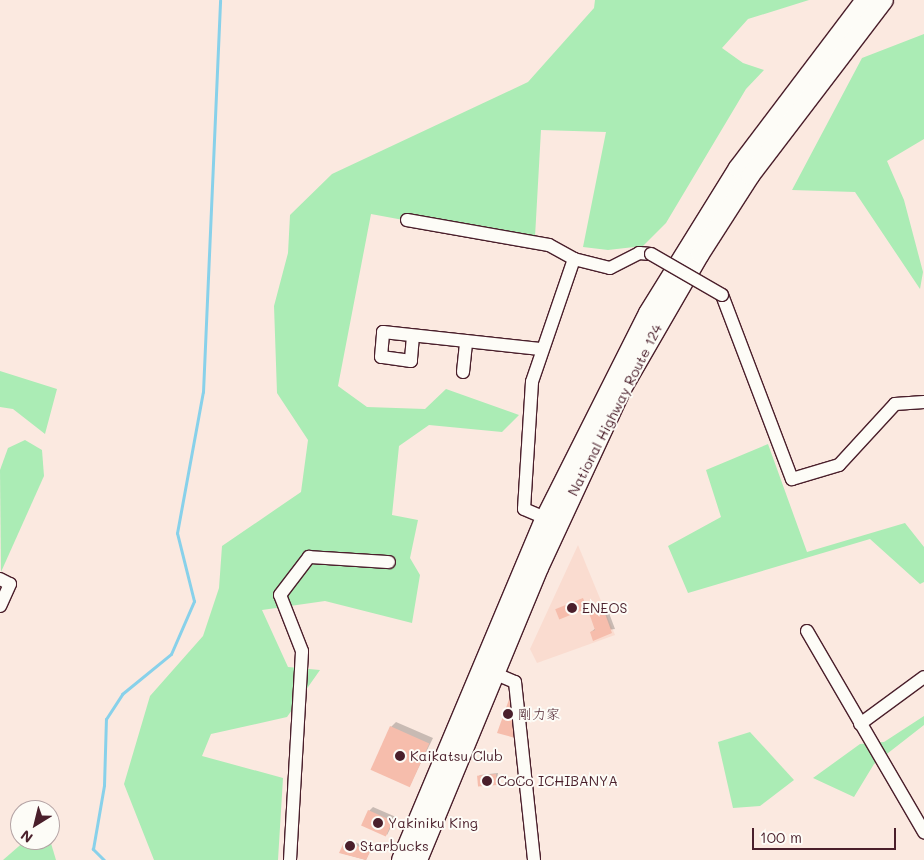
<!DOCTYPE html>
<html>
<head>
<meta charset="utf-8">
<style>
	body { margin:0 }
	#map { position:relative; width:924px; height:860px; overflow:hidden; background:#fbe9e0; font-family:Mali,"Klee One",sans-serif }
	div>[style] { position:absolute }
	.built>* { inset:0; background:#fadcd0 }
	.green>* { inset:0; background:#abecb5 }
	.shadow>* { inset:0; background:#0003 }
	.stream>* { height:3px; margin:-1.5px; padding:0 1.5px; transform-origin:1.5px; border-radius:1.5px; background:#88d1ea }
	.building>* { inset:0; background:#f6bdac; transform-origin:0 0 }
	.roads { filter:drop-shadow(1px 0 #4a1f2b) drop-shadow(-1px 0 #4a1f2b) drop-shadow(0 1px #4a1f2b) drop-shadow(0 -1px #4a1f2b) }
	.minor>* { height:12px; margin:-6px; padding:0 6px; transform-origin:6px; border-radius:6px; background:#fdfcf7 }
	.highway>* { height:18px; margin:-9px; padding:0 9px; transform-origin:9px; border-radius:9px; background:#fdfcf7 }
	.bridges { filter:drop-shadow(1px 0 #4a1f2b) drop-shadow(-1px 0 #4a1f2b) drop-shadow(0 1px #4a1f2b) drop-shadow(0 -1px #4a1f2b) }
	.minor-bridge>* { height:12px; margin:-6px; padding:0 6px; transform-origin:6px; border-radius:6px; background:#fdfcf7 }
	.dots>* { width:14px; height:14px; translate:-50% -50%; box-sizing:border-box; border:2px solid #fdfcf7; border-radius:50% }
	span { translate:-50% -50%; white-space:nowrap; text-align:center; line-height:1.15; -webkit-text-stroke:4px #fdfcf7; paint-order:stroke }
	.street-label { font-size:14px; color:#4a1f2b }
	.poi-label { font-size:14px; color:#4a1f2b }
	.left { translate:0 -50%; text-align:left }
	.north { position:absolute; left:10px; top:800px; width:50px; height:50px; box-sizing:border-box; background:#fdfcf7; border:1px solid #b5a4a5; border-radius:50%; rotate:216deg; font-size:14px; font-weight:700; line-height:20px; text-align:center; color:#4a1f2b }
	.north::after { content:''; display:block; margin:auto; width:18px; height:22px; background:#4a1f2b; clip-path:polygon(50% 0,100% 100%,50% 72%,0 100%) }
	.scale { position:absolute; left:752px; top:828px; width:144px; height:22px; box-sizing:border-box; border:2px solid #4a1f2b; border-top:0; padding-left:6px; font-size:15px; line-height:18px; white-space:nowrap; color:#4a1f2b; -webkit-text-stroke:4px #fdfcf7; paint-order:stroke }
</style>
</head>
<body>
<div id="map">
	<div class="built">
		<i style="clip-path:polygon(578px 545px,615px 635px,537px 663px,530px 649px)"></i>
	</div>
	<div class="green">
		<i style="clip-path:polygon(595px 0,809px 0,748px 19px,722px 48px,743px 63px,764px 70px,746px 89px,666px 223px,643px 246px,608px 250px,583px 247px,606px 132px,541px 130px,535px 237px,479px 234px,371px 214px,338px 386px,367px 407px,425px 409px,446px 389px,519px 415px,502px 432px,429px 425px,399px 446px,392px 515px,418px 520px,410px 558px,420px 575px,412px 623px,325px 601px,262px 610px,288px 667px,320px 670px,287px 717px,211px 734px,202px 756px,283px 778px,278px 860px,154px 860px,124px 784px,150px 696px,203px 636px,219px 588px,222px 546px,301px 492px,308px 440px,277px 393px,274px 306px,288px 253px,290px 215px,332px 174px,528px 82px,594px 8px)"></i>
		<i style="clip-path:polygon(924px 34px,924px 139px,887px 161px,904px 200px,923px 272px,920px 289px,855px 192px,792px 190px,862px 58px)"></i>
		<i style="clip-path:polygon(0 371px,57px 389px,45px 434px,13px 409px,0 407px)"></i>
		<i style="clip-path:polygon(25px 440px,42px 450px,44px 476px,1px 572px,0 470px,8px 448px)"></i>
		<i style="clip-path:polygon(768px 444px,807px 552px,905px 523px,924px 547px,924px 582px,920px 584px,870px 539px,688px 593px,668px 546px,721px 517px,706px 470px)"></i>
		<i style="clip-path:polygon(924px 716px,924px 725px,874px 764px,854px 797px,813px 778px,860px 744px,884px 742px)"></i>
		<i style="clip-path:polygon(750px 732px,794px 780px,760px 806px,733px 808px,718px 742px)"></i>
		<i style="clip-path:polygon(26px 840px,50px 840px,56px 860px,3px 860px)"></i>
	</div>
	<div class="shadow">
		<i style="clip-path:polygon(606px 605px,615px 629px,591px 632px,596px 628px,590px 613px)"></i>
		<i style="clip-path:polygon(396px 722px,433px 738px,410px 785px,391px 727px)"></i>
		<i style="clip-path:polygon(498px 773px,496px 784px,478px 777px,480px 775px)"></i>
		<i style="clip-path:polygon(373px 807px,396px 817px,387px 835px,369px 811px)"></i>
		<i style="clip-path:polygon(348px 839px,371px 849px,366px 860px,341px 853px)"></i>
	</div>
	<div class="stream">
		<i style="left:104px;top:860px;width:16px;rotate:-135deg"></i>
		<i style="left:93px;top:849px;width:65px;rotate:-80.2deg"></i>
		<i style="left:104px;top:785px;width:66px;rotate:-88.3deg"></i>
		<i style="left:106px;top:719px;width:30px;rotate:-57deg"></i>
		<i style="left:122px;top:694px;width:63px;rotate:-39.2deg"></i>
		<i style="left:171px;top:654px;width:58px;rotate:-66.5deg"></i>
		<i style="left:194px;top:601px;width:70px;rotate:-104deg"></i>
		<i style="left:177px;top:533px;width:143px;rotate:-79.6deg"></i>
		<i style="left:203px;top:392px;width:392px;rotate:-87.5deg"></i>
	</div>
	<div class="building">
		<i style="left:583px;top:598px;width:11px;height:30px;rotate:68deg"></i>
		<i style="clip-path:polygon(603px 608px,612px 633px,593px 641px,590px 632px,595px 630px,589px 613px)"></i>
		<i style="clip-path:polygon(511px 694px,515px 738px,497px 733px)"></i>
		<i style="left:390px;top:726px;width:43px;height:48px;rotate:24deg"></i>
		<i style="left:496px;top:774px;width:11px;height:19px;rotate:85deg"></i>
		<i style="left:368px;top:810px;width:27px;height:17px;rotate:24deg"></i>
		<i style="clip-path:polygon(345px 840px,370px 852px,366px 860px,339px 853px)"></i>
	</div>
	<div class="roads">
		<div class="minor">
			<i style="left:407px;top:220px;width:144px;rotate:10deg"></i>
			<i style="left:549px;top:245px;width:29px;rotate:29deg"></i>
			<i style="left:574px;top:259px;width:130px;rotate:108.9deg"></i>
			<i style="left:532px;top:382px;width:127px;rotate:93.6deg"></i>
			<i style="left:524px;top:509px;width:30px;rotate:23deg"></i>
			<i style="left:574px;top:259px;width:37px;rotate:14deg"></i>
			<i style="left:610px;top:268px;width:33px;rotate:-27deg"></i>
			<i style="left:639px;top:253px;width:12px;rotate:5deg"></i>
			<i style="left:722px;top:295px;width:197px;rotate:69.2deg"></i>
			<i style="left:792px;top:479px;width:49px;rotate:-16.6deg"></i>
			<i style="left:839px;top:465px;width:83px;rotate:-47.4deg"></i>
			<i style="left:895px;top:404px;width:29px;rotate:-4deg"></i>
			<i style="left:413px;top:336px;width:25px;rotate:95deg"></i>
			<i style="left:411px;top:361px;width:30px;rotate:-172deg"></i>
			<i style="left:381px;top:357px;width:25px;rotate:-85deg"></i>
			<i style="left:383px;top:332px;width:158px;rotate:6.2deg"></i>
			<i style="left:463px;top:372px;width:31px;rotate:-84deg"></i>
			<i style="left:0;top:579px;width:11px;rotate:27deg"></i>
			<i style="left:10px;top:584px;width:24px;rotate:114deg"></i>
			<i style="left:807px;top:631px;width:233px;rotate:59.8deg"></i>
			<i style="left:489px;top:671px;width:28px;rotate:23deg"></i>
			<i style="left:515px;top:682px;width:179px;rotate:83.9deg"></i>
			<i style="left:860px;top:724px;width:79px;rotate:-36.3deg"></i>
			<i style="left:290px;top:860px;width:209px;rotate:-86.7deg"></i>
			<i style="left:302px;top:651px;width:60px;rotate:-111.4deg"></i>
			<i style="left:280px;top:595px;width:48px;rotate:-52.7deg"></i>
			<i style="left:309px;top:557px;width:80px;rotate:3.6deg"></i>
		</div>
		<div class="highway">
			<i style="left:401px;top:860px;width:371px;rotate:-67.2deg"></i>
			<i style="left:545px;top:518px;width:229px;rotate:-63.3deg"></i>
			<i style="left:648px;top:313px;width:171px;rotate:-58.2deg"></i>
			<i style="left:738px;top:168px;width:211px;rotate:-52.9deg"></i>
			<i style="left:418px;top:860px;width:316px;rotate:-67.5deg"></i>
			<i style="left:539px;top:568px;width:197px;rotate:-65.1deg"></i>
			<i style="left:622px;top:389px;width:156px;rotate:-60deg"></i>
			<i style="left:700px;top:254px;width:93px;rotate:-57.3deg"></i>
			<i style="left:750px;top:176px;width:221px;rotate:-52.7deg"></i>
		</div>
	</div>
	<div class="bridges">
		<div class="minor-bridge">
			<i style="left:651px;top:254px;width:82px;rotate:30deg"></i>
		</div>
	</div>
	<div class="dots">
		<i style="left:572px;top:608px;background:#4a1f2b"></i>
		<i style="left:508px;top:714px;background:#4a1f2b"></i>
		<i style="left:400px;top:756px;background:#4a1f2b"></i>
		<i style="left:487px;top:781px;background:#4a1f2b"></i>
		<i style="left:378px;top:823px;background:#4a1f2b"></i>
		<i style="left:350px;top:846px;background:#4a1f2b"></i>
	</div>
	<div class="street-label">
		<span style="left:615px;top:410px;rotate:-63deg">National Highway Route 124</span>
	</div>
	<div class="poi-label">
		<span class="left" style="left:582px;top:608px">ENEOS</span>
		<span class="left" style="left:518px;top:714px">剛力家</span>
		<span class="left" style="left:410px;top:756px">Kaikatsu Club</span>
		<span class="left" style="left:497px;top:781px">CoCo ICHIBANYA</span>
		<span class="left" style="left:388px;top:823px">Yakiniku King</span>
		<span class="left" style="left:360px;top:846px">Starbucks</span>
	</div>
	<div class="north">N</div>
	<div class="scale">100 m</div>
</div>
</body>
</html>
